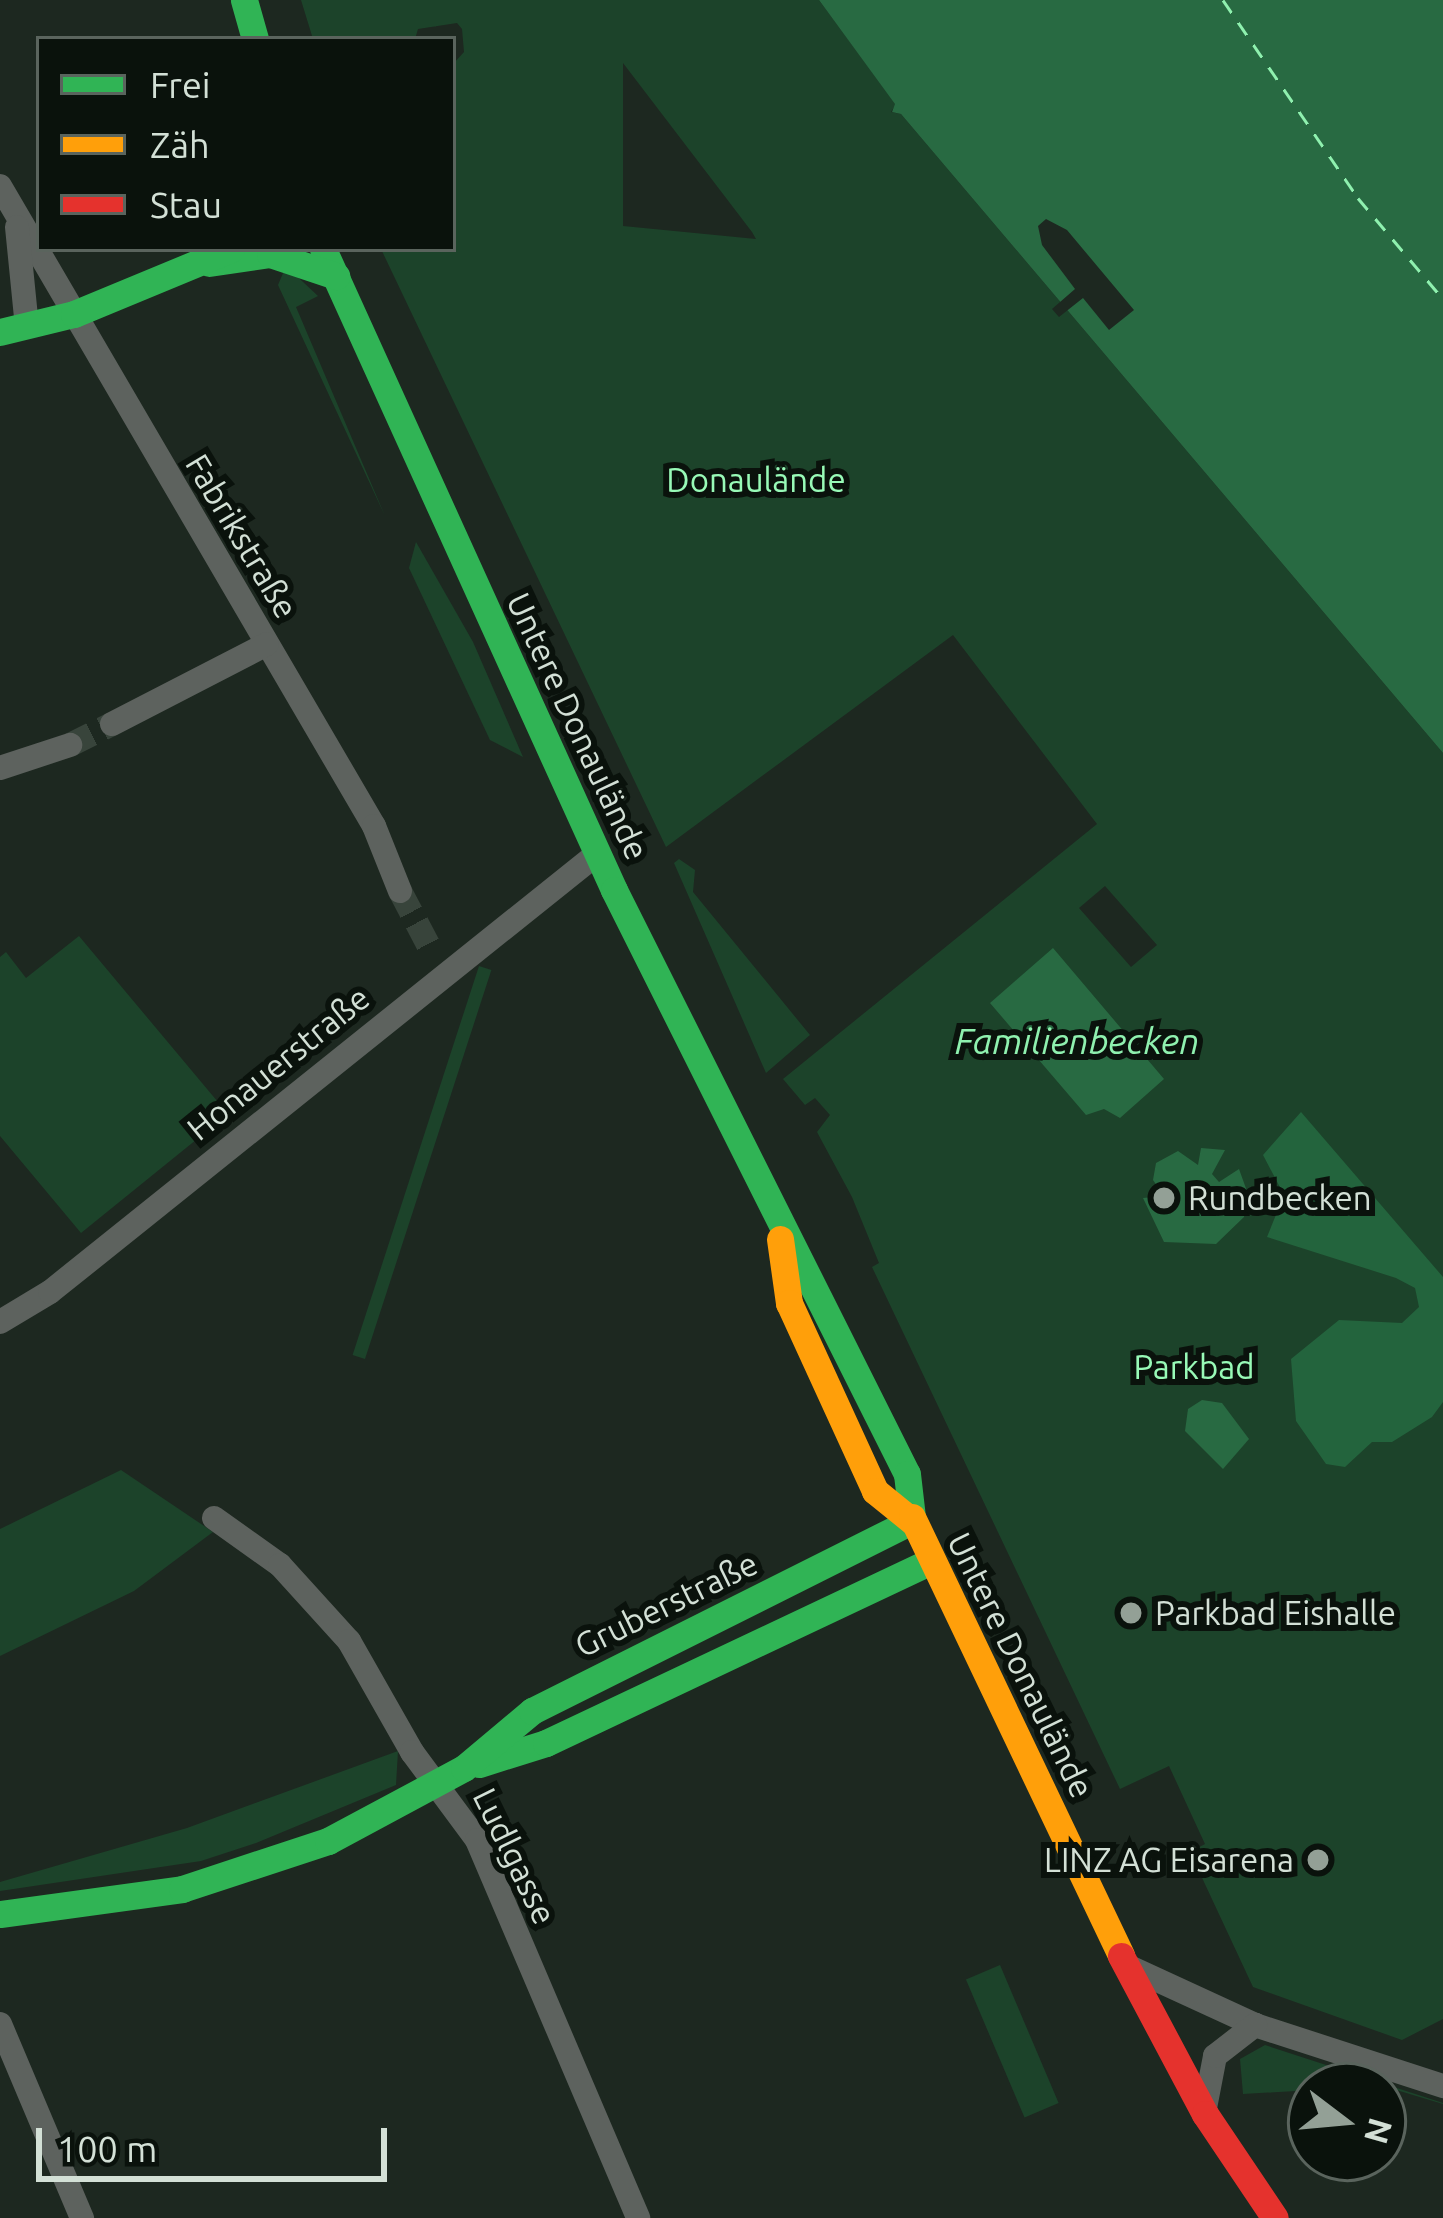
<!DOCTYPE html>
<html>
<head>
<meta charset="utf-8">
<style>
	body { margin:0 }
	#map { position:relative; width:1443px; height:2218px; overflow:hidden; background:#1d2820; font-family:Ubuntu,sans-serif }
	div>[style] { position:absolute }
	.green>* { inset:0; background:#1c432a; transform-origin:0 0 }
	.forest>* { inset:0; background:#23643d }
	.water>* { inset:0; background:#286a42 }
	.pier>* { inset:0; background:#1d2820 }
	.ferry>* { height:3px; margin-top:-1.5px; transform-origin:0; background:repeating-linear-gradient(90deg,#8ff1af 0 15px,transparent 0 27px) }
	.street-tunnel>* { height:24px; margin-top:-12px; transform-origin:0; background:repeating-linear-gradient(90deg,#38443b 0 24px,transparent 0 36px) }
	.street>* { height:24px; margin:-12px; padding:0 12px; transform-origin:12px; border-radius:12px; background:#5d625e }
	.fast>* { height:27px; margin:-13.5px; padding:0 13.5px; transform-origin:13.5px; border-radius:13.5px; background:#30b455 }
	.slow>* { height:27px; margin:-13.5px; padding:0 13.5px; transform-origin:13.5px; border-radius:13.5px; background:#ff9f0a }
	.jam>* { height:27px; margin:-13.5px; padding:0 13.5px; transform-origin:13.5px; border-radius:13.5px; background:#e5322d }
	.dots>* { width:33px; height:33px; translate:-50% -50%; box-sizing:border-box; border:6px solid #0a120c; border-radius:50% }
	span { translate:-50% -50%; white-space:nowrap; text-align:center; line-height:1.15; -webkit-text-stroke:12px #0a120c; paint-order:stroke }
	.park-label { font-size:33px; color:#98fab7 }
	.street-label { font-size:33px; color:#d3e0d6 }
	.poi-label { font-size:33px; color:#d3e0d6 }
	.left { translate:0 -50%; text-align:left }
	.right { translate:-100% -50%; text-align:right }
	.water-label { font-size:36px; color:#8ff1af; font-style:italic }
	.legend { position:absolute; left:36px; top:36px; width:420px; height:216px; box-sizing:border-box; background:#0a120c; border:3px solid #5a645d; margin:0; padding:15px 21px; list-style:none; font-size:36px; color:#d3e0d6 }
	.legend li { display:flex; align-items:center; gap:24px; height:60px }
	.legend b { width:60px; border:3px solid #5a645d }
	.north { position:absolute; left:1287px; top:2062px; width:120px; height:120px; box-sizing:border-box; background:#0a120c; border:3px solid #5a645d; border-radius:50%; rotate:106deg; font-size:33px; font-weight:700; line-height:48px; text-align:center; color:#d3e0d6 }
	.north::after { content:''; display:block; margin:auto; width:42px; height:54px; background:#93a096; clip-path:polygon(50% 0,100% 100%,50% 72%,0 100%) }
	.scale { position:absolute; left:36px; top:2128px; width:351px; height:54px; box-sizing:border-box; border:6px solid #d3e0d6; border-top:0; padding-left:15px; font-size:36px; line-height:42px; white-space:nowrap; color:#d3e0d6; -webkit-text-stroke:9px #0a120c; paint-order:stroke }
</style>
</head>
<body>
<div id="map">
	<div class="green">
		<i style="clip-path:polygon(evenodd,301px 0,819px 0,896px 104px,891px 112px,901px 114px,1443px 753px,1443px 2019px,1402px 2040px,1253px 1987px,1190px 1852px,1205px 1844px,1169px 1766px,1120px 1789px,872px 1267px,879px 1263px,852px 1197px,817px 1132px,830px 1115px,815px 1098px,805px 1105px,783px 1079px,1097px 824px,953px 635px,666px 847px,381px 249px,453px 249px,453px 64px,464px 52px,462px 29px,457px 23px,418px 29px,415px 39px,313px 39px,301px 0,623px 63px,752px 232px,756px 239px,623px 226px,623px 63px,301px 0,1105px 886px,1157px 945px,1131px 967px,1079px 908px,1105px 886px)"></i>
		<i style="clip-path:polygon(286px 266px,318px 296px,296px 307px,385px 516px,278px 285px)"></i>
		<i style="clip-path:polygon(416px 542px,473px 642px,523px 757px,490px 740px,409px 568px)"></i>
		<i style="clip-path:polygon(679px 859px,695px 870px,693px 892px,810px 1035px,766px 1073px,674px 863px)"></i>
		<i style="clip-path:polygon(79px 936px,228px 1114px,81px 1233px,0 1136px,0 957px,6px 952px,26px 978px)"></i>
		<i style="left:479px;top:966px;width:13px;height:409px;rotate:18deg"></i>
		<i style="clip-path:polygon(121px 1470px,213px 1532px,134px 1591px,0 1656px,0 1529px)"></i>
		<i style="clip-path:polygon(398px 1751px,396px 1785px,256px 1843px,201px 1861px,0 1891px,0 1882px,187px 1828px)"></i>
		<i style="left:1000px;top:1965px;width:150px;height:37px;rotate:67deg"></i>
		<i style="clip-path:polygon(1265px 2045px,1443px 2103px,1443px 2104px,1383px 2086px,1243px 2094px,1240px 2059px)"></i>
	</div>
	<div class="forest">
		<i style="clip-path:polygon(1301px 1112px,1443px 1277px,1443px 1402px,1432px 1417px,1392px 1442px,1372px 1442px,1345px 1467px,1326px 1464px,1296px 1421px,1291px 1359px,1339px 1320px,1402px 1323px,1419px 1307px,1415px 1288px,1396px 1278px,1267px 1237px,1284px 1195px,1263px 1155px)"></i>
	</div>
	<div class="water">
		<i style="clip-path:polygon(819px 0,1443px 0,1443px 753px,901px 114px,892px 112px,895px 104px)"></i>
		<i style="clip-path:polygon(1053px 948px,1164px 1079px,1120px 1118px,1104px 1109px,1086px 1115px,990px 1003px)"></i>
		<i style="clip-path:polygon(1201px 1148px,1225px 1150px,1212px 1174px,1219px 1182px,1239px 1169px,1248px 1194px,1244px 1217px,1216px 1244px,1164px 1242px,1143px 1198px,1164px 1196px,1153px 1180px,1156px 1163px,1178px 1151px,1198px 1165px)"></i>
		<i style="clip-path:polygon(1202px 1400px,1222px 1403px,1249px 1439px,1223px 1469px,1185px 1431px,1188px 1409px)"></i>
	</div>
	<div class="pier">
		<i style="clip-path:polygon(1046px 219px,1067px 230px,1134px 310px,1109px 330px,1083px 298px,1059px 317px,1052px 309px,1075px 289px,1042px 245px,1038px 226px)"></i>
	</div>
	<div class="ferry">
		<i style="left:1223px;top:0;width:240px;rotate:55.7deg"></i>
		<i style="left:1358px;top:198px;width:132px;rotate:49.9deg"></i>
	</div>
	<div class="street-tunnel">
		<i style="left:70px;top:745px;width:47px;rotate:-26.6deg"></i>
		<i style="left:400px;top:891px;width:69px;rotate:62.3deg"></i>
	</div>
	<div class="street">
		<i style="left:0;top:186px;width:741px;rotate:59.7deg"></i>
		<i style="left:374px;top:826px;width:70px;rotate:68.2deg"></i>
		<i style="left:17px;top:227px;width:100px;rotate:84.3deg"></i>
		<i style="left:112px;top:724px;width:174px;rotate:-27.3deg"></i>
		<i style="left:0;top:768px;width:74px;rotate:-18.2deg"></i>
		<i style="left:0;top:1322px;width:58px;rotate:-31deg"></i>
		<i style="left:50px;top:1292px;width:702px;rotate:-38.7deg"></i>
		<i style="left:214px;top:1518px;width:81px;rotate:35.5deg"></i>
		<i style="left:280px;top:1565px;width:103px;rotate:47.8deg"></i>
		<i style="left:349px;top:1641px;width:128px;rotate:60.4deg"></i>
		<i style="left:412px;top:1752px;width:109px;rotate:53.5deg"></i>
		<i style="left:477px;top:1840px;width:411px;rotate:66.9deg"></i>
		<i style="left:1127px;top:1966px;width:141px;rotate:24.7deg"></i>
		<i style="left:1255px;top:2025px;width:198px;rotate:18deg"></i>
		<i style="left:0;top:2024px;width:211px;rotate:67.1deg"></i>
		<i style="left:1205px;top:2108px;width:53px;rotate:-79.1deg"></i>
		<i style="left:1215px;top:2056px;width:51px;rotate:-37.8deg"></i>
	</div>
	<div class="fast">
		<i style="left:244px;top:0;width:41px;rotate:74.2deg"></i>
		<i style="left:323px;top:249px;width:704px;rotate:65.58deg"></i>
		<i style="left:614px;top:890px;width:653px;rotate:63.36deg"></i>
		<i style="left:907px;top:1474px;width:43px;rotate:83.4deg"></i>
		<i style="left:209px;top:263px;width:62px;rotate:-8.4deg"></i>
		<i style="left:270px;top:254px;width:70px;rotate:18.4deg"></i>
		<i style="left:0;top:332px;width:76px;rotate:-13.7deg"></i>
		<i style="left:74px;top:314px;width:170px;rotate:-22.5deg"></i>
		<i style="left:479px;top:1764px;width:70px;rotate:-17.4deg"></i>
		<i style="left:546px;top:1743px;width:426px;rotate:-25.3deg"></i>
		<i style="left:0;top:1914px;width:184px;rotate:-7.8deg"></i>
		<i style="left:182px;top:1889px;width:154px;rotate:-18.2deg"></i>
		<i style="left:328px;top:1841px;width:154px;rotate:-28.2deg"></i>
		<i style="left:464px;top:1768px;width:89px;rotate:-40deg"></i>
		<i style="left:532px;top:1711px;width:425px;rotate:-26.6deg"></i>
	</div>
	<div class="slow">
		<i style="left:780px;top:1239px;width:65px;rotate:82deg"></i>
		<i style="left:789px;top:1303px;width:207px;rotate:65.4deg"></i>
		<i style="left:875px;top:1491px;width:48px;rotate:39deg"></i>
		<i style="left:912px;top:1517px;width:486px;rotate:64.5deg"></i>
	</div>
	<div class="jam">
		<i style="left:1121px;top:1956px;width:179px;rotate:62deg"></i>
		<i style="left:1205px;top:2114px;width:125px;rotate:56.1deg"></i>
	</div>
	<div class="dots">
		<i style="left:1164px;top:1198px;background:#93a096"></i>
		<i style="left:1131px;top:1613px;background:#93a096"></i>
		<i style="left:1318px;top:1860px;background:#93a096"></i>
	</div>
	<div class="park-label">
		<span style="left:756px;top:480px">Donaulände</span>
		<span style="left:1194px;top:1367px">Parkbad</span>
	</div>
	<div class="street-label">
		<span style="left:242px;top:536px;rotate:59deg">Fabrikstraße</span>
		<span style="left:578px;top:726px;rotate:65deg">Untere Donaulände</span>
		<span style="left:278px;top:1063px;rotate:-39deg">Honauerstraße</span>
		<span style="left:666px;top:1604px;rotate:-26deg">Gruberstraße</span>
		<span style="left:1021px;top:1665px;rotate:64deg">Untere Donaulände</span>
		<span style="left:515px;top:1856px;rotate:64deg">Ludlgasse</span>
	</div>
	<div class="poi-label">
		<span class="left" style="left:1188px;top:1198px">Rundbecken</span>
		<span class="left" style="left:1155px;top:1613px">Parkbad Eishalle</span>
		<span class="right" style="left:1294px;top:1860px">LINZ AG Eisarena</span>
	</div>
	<div class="water-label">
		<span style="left:1077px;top:1041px">Familienbecken</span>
	</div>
	<ul class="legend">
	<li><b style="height:15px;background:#30b455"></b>Frei</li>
	<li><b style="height:15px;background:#ff9f0a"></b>Zäh</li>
	<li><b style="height:15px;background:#e5322d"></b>Stau</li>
	</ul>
	<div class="north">N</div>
	<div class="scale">100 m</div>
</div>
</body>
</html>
